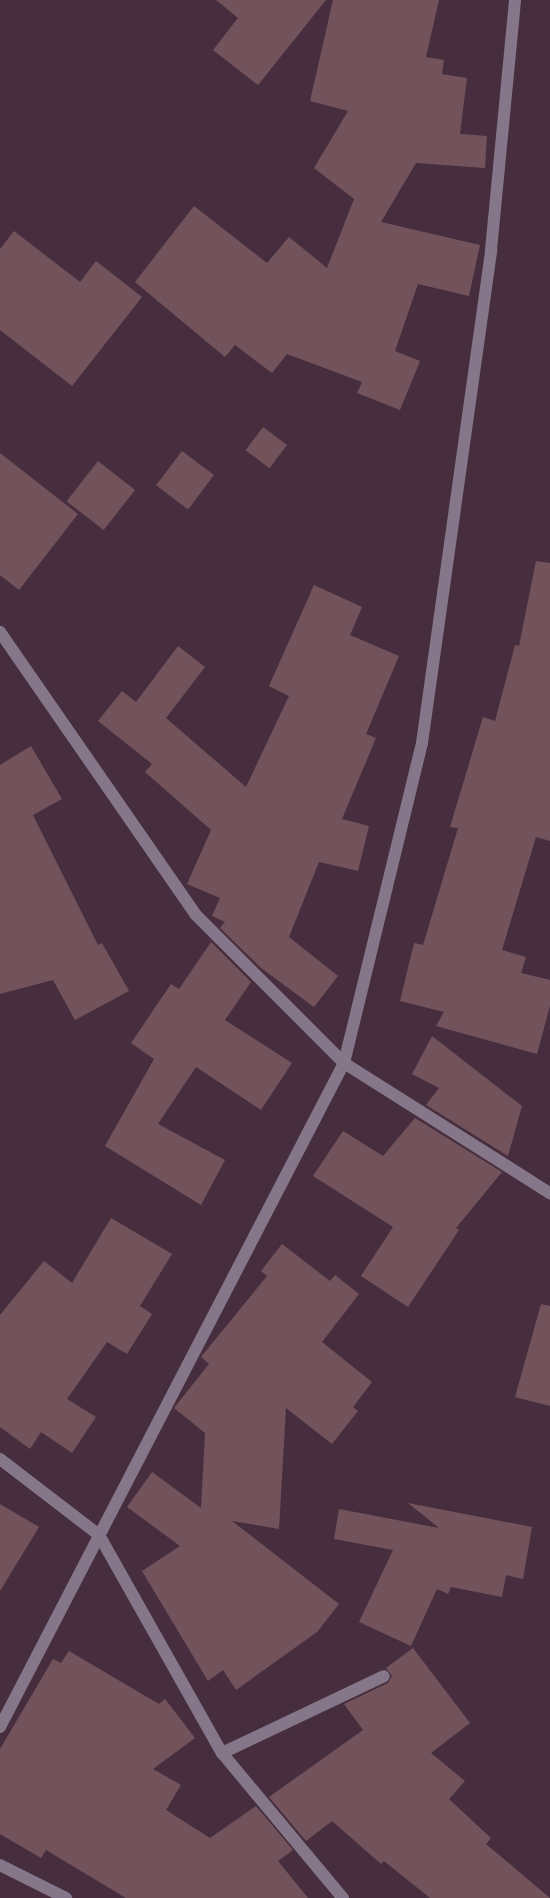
<!DOCTYPE html>
<html>
<head>
<meta charset="utf-8">
<style>
	body { margin:0 }
	#map { position:relative; width:550px; height:1898px; overflow:hidden; background:#472e3e; font-family:"Public Sans",sans-serif }
	div>[style] { position:absolute }
	.building>* { inset:0; background:#73535b; transform-origin:0 0 }
	.service>* { height:12px; margin:-6px; padding:0 6px; transform-origin:6px; border-radius:6px; background:#857789 }
	.minor>* { height:12px; margin:-6px; padding:0 6px; transform-origin:6px; border-radius:6px; background:#857789 }
	.tertiary>* { height:12px; margin:-6px; padding:0 6px; transform-origin:6px; border-radius:6px; background:#857789 }
	span { translate:-50% -50%; white-space:nowrap; text-align:center; line-height:1.15; -webkit-text-stroke:6px #3c2434; paint-order:stroke }
</style>
</head>
<body>
<div id="map">
	<div class="building">
		<i style="clip-path:polygon(216px 0,326px 0,258px 85px,213px 50px,238px 18px)"></i>
		<i style="clip-path:polygon(333px 0,439px 0,426px 57px,444px 60px,442px 74px,467px 78px,460px 134px,487px 136px,485px 168px,416px 163px,381px 222px,480px 245px,469px 296px,418px 284px,395px 351px,420px 361px,400px 410px,357px 393px,362px 382px,287px 354px,272px 373px,235px 345px,225px 357px,135px 282px,194px 206px,267px 263px,289px 237px,327px 268px,354px 199px,314px 168px,348px 111px,310px 101px)"></i>
		<i style="clip-path:polygon(14px 231px,80px 282px,96px 261px,142px 297px,72px 386px,0 330px,0 249px)"></i>
		<i style="left:263px;top:427px;width:30px;height:29px;rotate:37deg"></i>
		<i style="left:182px;top:451px;width:40px;height:43px;rotate:37deg"></i>
		<i style="clip-path:polygon(0 453px,78px 514px,19px 590px,0 575px)"></i>
		<i style="left:98px;top:461px;width:47px;height:51px;rotate:38deg"></i>
		<i style="clip-path:polygon(536px 561px,550px 563px,550px 841px,536px 837px,502px 950px,526px 957px,521px 973px,550px 980px,550px 1006px,537px 1054px,436px 1026px,444px 1012px,400px 1001px,414px 943px,423px 945px,458px 828px,450px 827px,483px 717px,495px 721px,515px 645px,519px 646px)"></i>
		<i style="clip-path:polygon(314px 585px,362px 607px,350px 635px,399px 656px,366px 734px,376px 738px,342px 819px,369px 826px,358px 871px,319px 862px,289px 937px,338px 976px,314px 1007px,261px 968px,220px 928px,225px 922px,212px 916px,220px 898px,187px 884px,211px 830px,145px 772px,152px 764px,98px 721px,122px 691px,136px 702px,178px 646px,205px 667px,166px 718px,246px 787px,289px 696px,269px 686px)"></i>
		<i style="clip-path:polygon(31px 746px,62px 799px,33px 815px,98px 945px,102px 943px,129px 991px,75px 1020px,53px 980px,0 994px,0 765px)"></i>
		<i style="clip-path:polygon(211px 942px,251px 982px,225px 1020px,292px 1063px,261px 1110px,196px 1067px,158px 1124px,225px 1160px,201px 1205px,105px 1146px,154px 1059px,131px 1043px,171px 984px,179px 989px)"></i>
		<i style="clip-path:polygon(432px 1036px,522px 1106px,508px 1156px,426px 1105px,439px 1088px,412px 1074px)"></i>
		<i style="clip-path:polygon(415px 1118px,502px 1172px,456px 1228px,459px 1230px,408px 1307px,361px 1276px,393px 1227px,313px 1176px,343px 1131px,383px 1156px)"></i>
		<i style="clip-path:polygon(111px 1218px,172px 1254px,140px 1306px,152px 1314px,127px 1354px,107px 1342px,67px 1399px,96px 1417px,72px 1453px,41px 1432px,30px 1449px,0 1427px,0 1315px,44px 1261px,72px 1283px)"></i>
		<i style="clip-path:polygon(282px 1244px,330px 1281px,335px 1275px,359px 1294px,322px 1342px,372px 1382px,353px 1407px,358px 1411px,332px 1444px,286px 1408px,279px 1529px,232px 1521px,339px 1604px,317px 1632px,236px 1690px,223px 1670px,208px 1681px,142px 1571px,180px 1546px,127px 1507px,152px 1472px,201px 1508px,205px 1433px,174px 1408px,209px 1364px,201px 1357px,267px 1276px,261px 1271px)"></i>
		<i style="clip-path:polygon(541px 1304px,550px 1306px,550px 1406px,515px 1397px)"></i>
		<i style="clip-path:polygon(408px 1503px,532px 1527px,523px 1579px,506px 1575px,502px 1597px,451px 1587px,448px 1594px,437px 1589px,411px 1646px,359px 1622px,393px 1550px,334px 1539px,339px 1509px,439px 1528px)"></i>
		<i style="clip-path:polygon(0 1504px,39px 1527px,0 1591px)"></i>
		<i style="clip-path:polygon(413px 1648px,470px 1723px,431px 1753px,465px 1781px,449px 1799px,491px 1838px,486px 1844px,550px 1898px,430px 1898px,384px 1861px,381px 1864px,332px 1821px,306px 1841px,269px 1797px,363px 1730px,344px 1704px,388px 1683px,392px 1676px,386px 1668px)"></i>
		<i style="clip-path:polygon(69px 1651px,159px 1704px,165px 1699px,195px 1738px,153px 1769px,181px 1785px,166px 1810px,210px 1838px,256px 1806px,293px 1850px,278px 1861px,308px 1898px,126px 1898px,46px 1850px,41px 1858px,0 1834px,0 1749px,53px 1659px,61px 1663px)"></i>
	</div>
	<div class="service">
		<i style="left:0;top:632px;width:343px;rotate:55.3deg"></i>
		<i style="left:195px;top:914px;width:211px;rotate:45deg"></i>
	</div>
	<div class="minor">
		<i style="left:344px;top:1063px;width:244px;rotate:32.3deg"></i>
		<i style="left:0;top:1459px;width:125px;rotate:37.5deg"></i>
		<i style="left:99px;top:1535px;width:250px;rotate:60.6deg"></i>
		<i style="left:222px;top:1753px;width:189px;rotate:50.2deg"></i>
		<i style="left:222px;top:1753px;width:179px;rotate:-25.4deg"></i>
		<i style="left:0;top:1865px;width:74px;rotate:26.6deg"></i>
	</div>
	<div class="tertiary">
		<i style="left:0;top:1727px;width:748px;rotate:-62.61deg"></i>
		<i style="left:344px;top:1063px;width:329px;rotate:-76.3deg"></i>
		<i style="left:422px;top:743px;width:498px;rotate:-82deg"></i>
		<i style="left:491px;top:250px;width:251px;rotate:-84.5deg"></i>
	</div>
</div>
</body>
</html>
